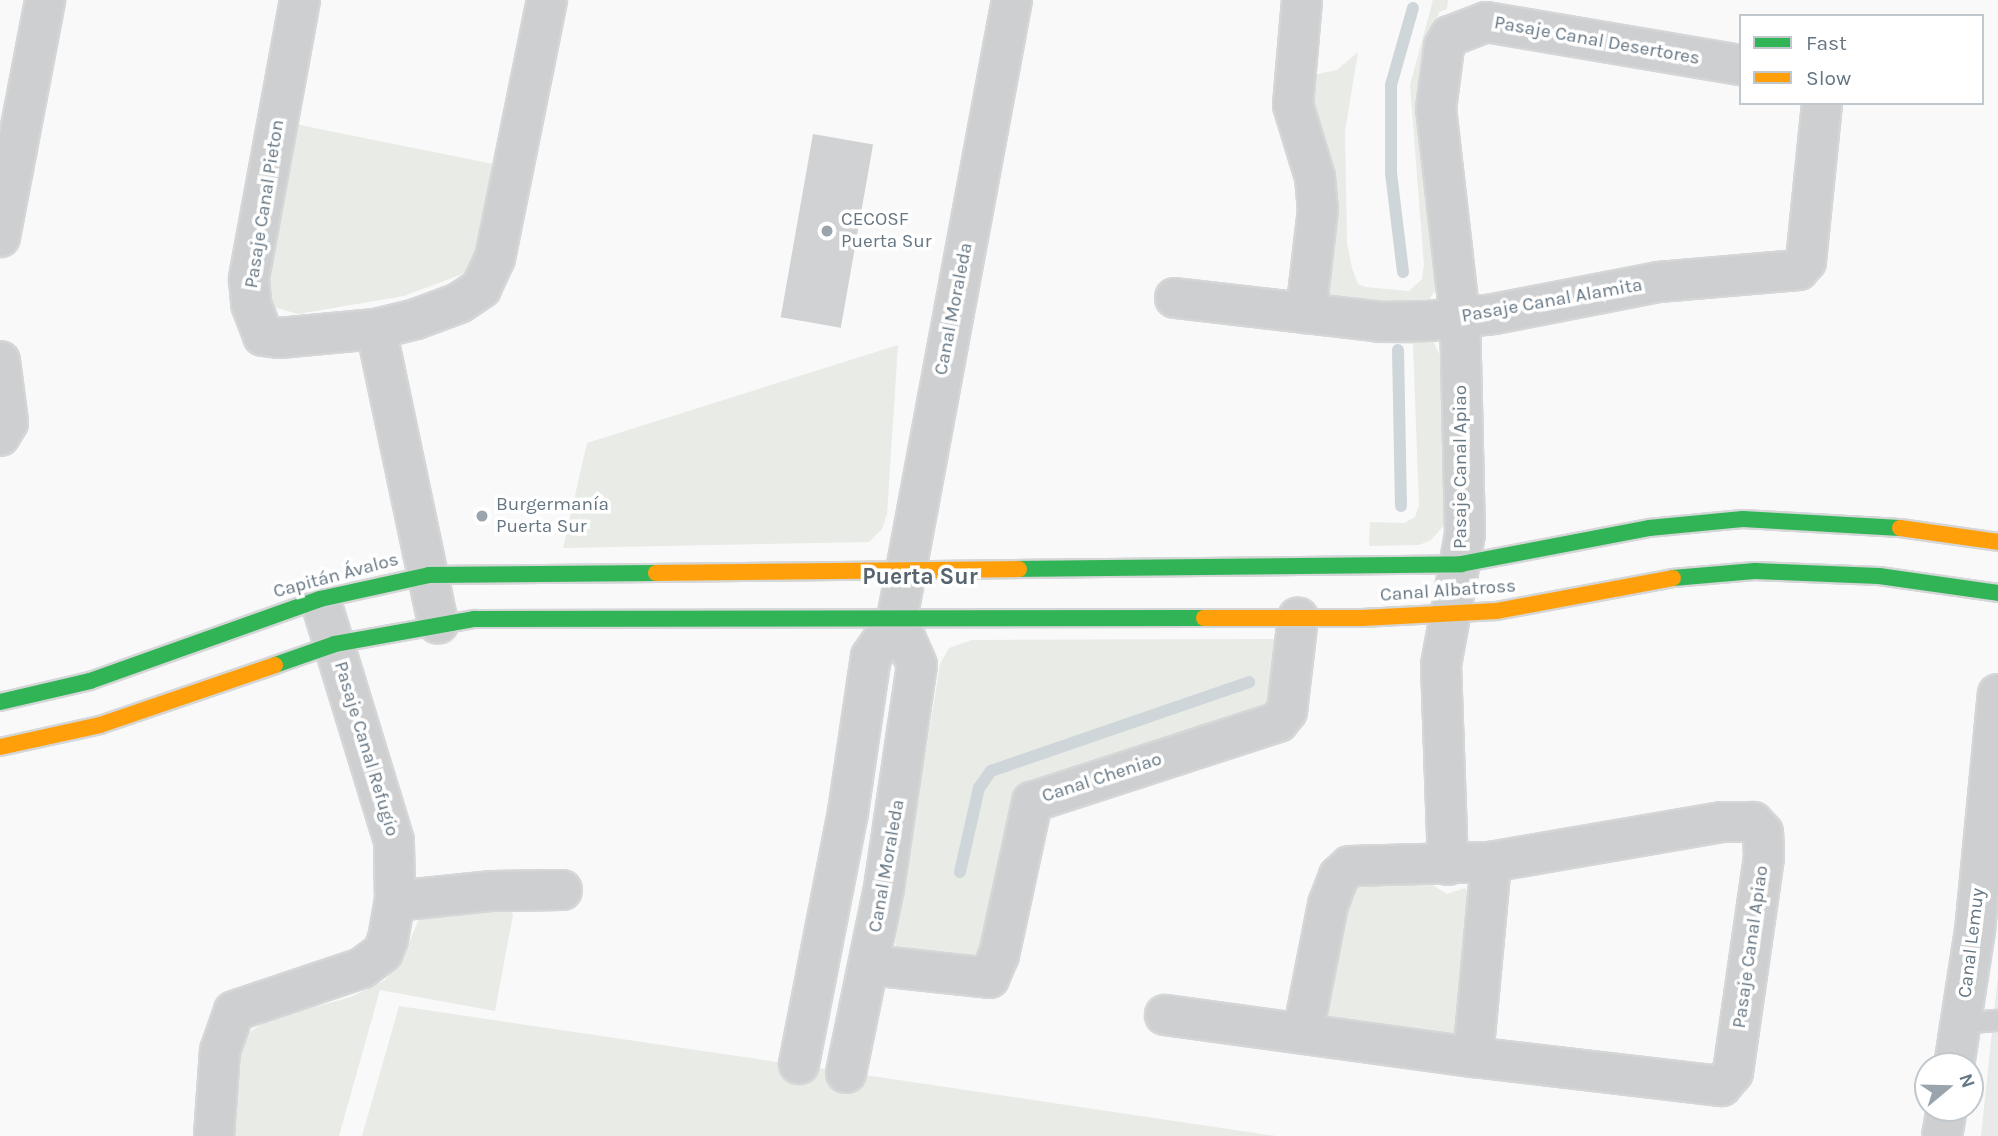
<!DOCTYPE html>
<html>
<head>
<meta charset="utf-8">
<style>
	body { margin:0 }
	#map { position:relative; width:1998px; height:1136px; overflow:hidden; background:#f9f9f9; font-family:Karla,sans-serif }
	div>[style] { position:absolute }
	.built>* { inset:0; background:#e8e9e9 }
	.green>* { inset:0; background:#e8ebe6 }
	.stream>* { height:12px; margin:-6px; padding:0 6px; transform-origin:6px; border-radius:6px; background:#ced6d9 }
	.building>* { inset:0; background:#d0d2d3; transform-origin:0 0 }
	.roads { filter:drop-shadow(2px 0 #d5d6d7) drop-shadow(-2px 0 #d5d6d7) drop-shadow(0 2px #d5d6d7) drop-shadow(0 -2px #d5d6d7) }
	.lane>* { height:19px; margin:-9.5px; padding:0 9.5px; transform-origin:9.5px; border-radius:9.5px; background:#cecfd0 }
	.street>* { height:38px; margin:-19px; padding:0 19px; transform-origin:19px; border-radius:19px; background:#cecfd0 }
	.fast>* { height:16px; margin:-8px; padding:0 8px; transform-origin:8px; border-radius:8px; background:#30b455 }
	.slow>* { height:16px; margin:-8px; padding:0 8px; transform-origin:8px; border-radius:8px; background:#ff9f0a }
	.dots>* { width:19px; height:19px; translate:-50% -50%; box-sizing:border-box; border:4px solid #fff; border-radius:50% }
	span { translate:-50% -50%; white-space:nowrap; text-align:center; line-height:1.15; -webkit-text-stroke:7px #fff; paint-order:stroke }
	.street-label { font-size:19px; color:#657683 }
	.poi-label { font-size:19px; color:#657683 }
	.left { translate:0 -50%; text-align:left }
	.quarter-label { font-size:23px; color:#57646e; font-weight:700 }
	.legend { position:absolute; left:1739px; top:14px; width:245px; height:91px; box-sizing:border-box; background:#fff; border:2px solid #c1c8cd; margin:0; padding:9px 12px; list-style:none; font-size:21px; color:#657683 }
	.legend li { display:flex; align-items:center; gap:14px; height:35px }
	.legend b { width:35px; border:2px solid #c1c8cd }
	.north { position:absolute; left:1914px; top:1052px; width:70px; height:70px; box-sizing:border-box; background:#fff; border:2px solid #c1c8cd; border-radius:50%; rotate:71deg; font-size:19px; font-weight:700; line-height:28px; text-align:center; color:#657683 }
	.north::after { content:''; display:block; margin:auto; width:24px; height:32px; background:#99a4ac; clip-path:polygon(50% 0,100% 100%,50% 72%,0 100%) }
</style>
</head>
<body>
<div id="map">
	<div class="built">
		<i style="clip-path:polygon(1998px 975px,1998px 1136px,1981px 1136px)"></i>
	</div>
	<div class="green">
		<i style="clip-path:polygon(1433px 0,1448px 0,1447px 9px,1439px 12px,1430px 46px,1436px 289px,1425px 306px,1327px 301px,1308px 76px,1337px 70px,1358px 52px,1345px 131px,1347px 244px,1352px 268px,1358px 284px,1365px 287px,1409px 291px,1422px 279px,1424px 265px,1410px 85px)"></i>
		<i style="clip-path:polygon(290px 123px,503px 166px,473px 270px,404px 296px,298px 314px,273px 307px,261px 283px)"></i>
		<i style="clip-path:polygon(1372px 332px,1424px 334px,1434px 343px,1442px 360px,1447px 522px,1431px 540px,1419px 545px,1369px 546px,1370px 522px,1404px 523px,1415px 517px,1419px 505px,1413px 344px,1372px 343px)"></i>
		<i style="clip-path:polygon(898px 345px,887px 514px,882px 529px,869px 542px,563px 548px,587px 443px)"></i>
		<i style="clip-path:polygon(1280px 639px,1282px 702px,1045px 784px,982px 964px,900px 952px,895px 944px,940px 664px,949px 648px,972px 640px)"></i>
		<i style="clip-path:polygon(1423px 879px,1447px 894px,1465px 888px,1474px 900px,1459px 1033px,1452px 1038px,1334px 1029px,1320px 1015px,1349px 884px)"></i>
		<i style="clip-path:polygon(510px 902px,513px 915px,495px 1011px,380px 990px,339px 1136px,225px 1136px,235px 1046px,248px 1033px,270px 1019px,351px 997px,385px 980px,402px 959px,420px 917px)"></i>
		<i style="clip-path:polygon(399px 1006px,1276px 1136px,362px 1136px)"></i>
	</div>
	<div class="stream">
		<i style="left:1403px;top:272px;width:100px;rotate:-96.9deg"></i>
		<i style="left:1391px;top:173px;width:88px;rotate:-90deg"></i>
		<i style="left:1391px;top:85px;width:80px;rotate:-74.1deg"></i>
		<i style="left:1398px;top:350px;width:156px;rotate:88.9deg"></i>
		<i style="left:960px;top:872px;width:86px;rotate:-77.3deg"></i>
		<i style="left:979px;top:788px;width:21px;rotate:-55deg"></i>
		<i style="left:991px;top:771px;width:273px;rotate:-19deg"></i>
	</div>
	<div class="building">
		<i style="left:813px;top:134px;width:61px;height:186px;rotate:10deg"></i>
	</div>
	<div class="roads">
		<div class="lane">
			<i style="left:1961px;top:1023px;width:37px;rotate:-5deg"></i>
		</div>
		<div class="street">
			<i style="left:300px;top:0;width:284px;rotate:100.4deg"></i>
			<i style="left:249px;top:279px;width:25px;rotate:85deg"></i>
			<i style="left:251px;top:304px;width:34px;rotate:69deg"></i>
			<i style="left:263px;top:336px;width:16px;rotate:7deg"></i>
			<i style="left:279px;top:338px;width:97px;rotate:-5.3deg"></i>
			<i style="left:376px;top:329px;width:41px;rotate:-14deg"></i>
			<i style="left:416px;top:319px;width:46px;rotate:-20.4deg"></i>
			<i style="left:459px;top:303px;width:27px;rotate:-34deg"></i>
			<i style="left:481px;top:288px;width:33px;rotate:-65deg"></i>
			<i style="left:495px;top:258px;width:263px;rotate:-78.6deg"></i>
			<i style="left:1302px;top:0;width:105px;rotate:94.9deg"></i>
			<i style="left:1293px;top:105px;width:75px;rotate:73deg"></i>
			<i style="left:1315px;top:177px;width:32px;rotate:85deg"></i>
			<i style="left:1318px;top:209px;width:105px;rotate:96.6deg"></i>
			<i style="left:0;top:237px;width:241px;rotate:-79.2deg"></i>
			<i style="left:1175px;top:298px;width:208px;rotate:6.6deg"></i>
			<i style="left:1382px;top:322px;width:47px;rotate:-1.2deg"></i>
			<i style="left:1429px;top:321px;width:65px;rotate:-6.1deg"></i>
			<i style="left:1494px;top:314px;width:167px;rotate:-11deg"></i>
			<i style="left:1658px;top:282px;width:141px;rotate:-4.9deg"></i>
			<i style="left:1798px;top:270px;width:12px;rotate:-48deg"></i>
			<i style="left:1806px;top:261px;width:159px;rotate:-84.2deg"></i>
			<i style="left:376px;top:329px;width:301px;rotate:78.1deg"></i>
			<i style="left:0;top:361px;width:62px;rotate:82.5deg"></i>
			<i style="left:8px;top:422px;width:16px;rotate:120deg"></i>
			<i style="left:1448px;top:865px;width:200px;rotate:-92deg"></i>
			<i style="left:1441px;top:665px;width:133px;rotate:-79.6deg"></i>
			<i style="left:1465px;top:534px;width:215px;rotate:-91.3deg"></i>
			<i style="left:1460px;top:319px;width:211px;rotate:-96.5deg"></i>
			<i style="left:1436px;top:109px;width:63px;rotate:-82.6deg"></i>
			<i style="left:1444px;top:47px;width:13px;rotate:-61deg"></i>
			<i style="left:1450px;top:36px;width:39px;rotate:-21deg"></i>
			<i style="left:1486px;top:22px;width:259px;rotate:9.6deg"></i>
			<i style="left:395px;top:901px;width:98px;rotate:-5.9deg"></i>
			<i style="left:492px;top:891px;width:70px;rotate:-0.8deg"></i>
			<i style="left:870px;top:965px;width:120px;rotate:6.2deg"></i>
			<i style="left:989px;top:978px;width:25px;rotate:-67deg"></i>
			<i style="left:999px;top:955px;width:157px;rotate:-77.8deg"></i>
			<i style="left:1032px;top:802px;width:259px;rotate:-18deg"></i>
			<i style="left:1278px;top:722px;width:14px;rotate:-51deg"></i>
			<i style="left:1287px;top:711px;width:94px;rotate:-83.3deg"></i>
			<i style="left:1165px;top:1015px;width:311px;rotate:7.8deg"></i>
			<i style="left:1473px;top:1057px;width:250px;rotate:6.7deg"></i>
			<i style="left:1721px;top:1086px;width:18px;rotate:-49deg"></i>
			<i style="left:1733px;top:1072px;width:216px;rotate:-81.8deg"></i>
			<i style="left:1764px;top:858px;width:25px;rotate:-92deg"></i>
			<i style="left:1763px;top:833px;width:15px;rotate:-132deg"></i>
			<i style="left:1753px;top:822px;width:31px;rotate:180deg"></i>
			<i style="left:1722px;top:822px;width:234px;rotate:170.2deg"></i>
			<i style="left:1491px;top:862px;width:141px;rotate:178.4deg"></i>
			<i style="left:1350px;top:866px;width:15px;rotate:138deg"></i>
			<i style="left:1339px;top:876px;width:31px;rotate:111deg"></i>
			<i style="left:1328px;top:905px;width:130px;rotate:101.1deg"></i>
			<i style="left:1473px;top:1057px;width:196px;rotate:-84.7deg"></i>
			<i style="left:799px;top:1064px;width:257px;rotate:-79deg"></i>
			<i style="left:848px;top:812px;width:157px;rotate:-81.6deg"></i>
			<i style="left:871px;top:657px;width:46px;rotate:-55.6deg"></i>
			<i style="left:897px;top:619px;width:630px;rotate:-79.48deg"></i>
			<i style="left:1954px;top:1066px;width:137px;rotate:-81.2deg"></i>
			<i style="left:1975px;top:931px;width:238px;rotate:-84.5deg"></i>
			<i style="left:846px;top:1073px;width:189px;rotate:-78.4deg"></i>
			<i style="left:884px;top:888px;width:225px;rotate:-81.6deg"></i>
			<i style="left:917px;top:665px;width:50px;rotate:-113.5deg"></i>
			<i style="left:214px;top:1136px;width:85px;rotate:-86deg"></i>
			<i style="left:220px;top:1051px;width:42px;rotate:-70.7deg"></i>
			<i style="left:234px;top:1011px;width:135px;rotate:-18.6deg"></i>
			<i style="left:362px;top:968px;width:26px;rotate:-37deg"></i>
			<i style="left:383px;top:952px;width:14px;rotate:-69deg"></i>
			<i style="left:388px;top:939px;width:39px;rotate:-80deg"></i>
			<i style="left:395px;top:901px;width:60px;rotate:-91deg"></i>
			<i style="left:394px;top:841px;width:253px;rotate:-107deg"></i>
			<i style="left:1942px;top:1136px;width:28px;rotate:-80deg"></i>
		</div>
		<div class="fast">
			<i style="left:1019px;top:569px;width:442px;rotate:-0.6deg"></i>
			<i style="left:1461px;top:564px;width:191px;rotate:-10.8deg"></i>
			<i style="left:1649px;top:528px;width:94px;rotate:-5.5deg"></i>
			<i style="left:1743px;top:519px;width:157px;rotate:3.3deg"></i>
			<i style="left:1673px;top:578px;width:82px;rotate:-4.9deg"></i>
			<i style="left:1755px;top:571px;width:124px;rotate:2.3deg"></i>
			<i style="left:1879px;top:576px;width:120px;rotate:8.1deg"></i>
			<i style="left:275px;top:665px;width:64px;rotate:-19.3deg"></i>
			<i style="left:335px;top:644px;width:141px;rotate:-10.2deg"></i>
			<i style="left:474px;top:619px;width:730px;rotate:-0.08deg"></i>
			<i style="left:0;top:702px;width:92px;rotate:-13.1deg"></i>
			<i style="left:90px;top:681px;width:244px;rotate:-19.6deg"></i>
			<i style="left:320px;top:599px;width:112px;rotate:-12.4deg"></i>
			<i style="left:429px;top:575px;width:227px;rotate:-0.5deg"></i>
		</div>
		<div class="slow">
			<i style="left:1900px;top:528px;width:99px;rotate:8.1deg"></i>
			<i style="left:656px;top:573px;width:363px;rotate:-0.6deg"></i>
			<i style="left:1204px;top:618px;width:158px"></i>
			<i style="left:1362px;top:618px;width:135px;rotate:-3deg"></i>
			<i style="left:1497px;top:611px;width:179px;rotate:-10.6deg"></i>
			<i style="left:0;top:747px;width:102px;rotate:-12.4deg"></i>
			<i style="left:100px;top:725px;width:185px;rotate:-18.9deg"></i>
		</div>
	</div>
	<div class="dots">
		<i style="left:827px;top:231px;background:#99a4ac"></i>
		<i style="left:482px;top:516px;background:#99a4ac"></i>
	</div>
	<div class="street-label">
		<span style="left:1597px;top:41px;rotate:10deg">Pasaje Canal Desertores</span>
		<span style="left:265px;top:204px;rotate:-81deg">Pasaje Canal Pieton</span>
		<span style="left:1552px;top:301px;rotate:-10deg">Pasaje Canal Alamita</span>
		<span style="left:954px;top:309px;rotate:-79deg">Canal Moraleda</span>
		<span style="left:1461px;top:467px;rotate:-90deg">Pasaje Canal Apiao</span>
		<span style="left:336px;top:576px;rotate:-15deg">Capitán Ávalos</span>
		<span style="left:1448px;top:591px;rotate:-4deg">Canal Albatross</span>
		<span style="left:366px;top:749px;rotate:73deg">Pasaje Canal Refugio</span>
		<span style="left:1102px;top:778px;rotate:-18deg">Canal Cheniao</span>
		<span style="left:887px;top:866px;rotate:-80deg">Canal Moraleda</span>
		<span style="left:1972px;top:943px;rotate:-83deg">Canal Lemuy</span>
		<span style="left:1751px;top:947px;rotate:-82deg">Pasaje Canal Apiao</span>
	</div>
	<div class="poi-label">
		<span class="left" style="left:841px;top:231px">CECOSF<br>Puerta Sur</span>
		<span class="left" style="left:496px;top:516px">Burgermanía<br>Puerta Sur</span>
	</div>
	<div class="quarter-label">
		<span style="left:920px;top:577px">Puerta Sur</span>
	</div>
	<ul class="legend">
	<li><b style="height:9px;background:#30b455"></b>Fast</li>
	<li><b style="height:9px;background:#ff9f0a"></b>Slow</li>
	</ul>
	<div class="north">N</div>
</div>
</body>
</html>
